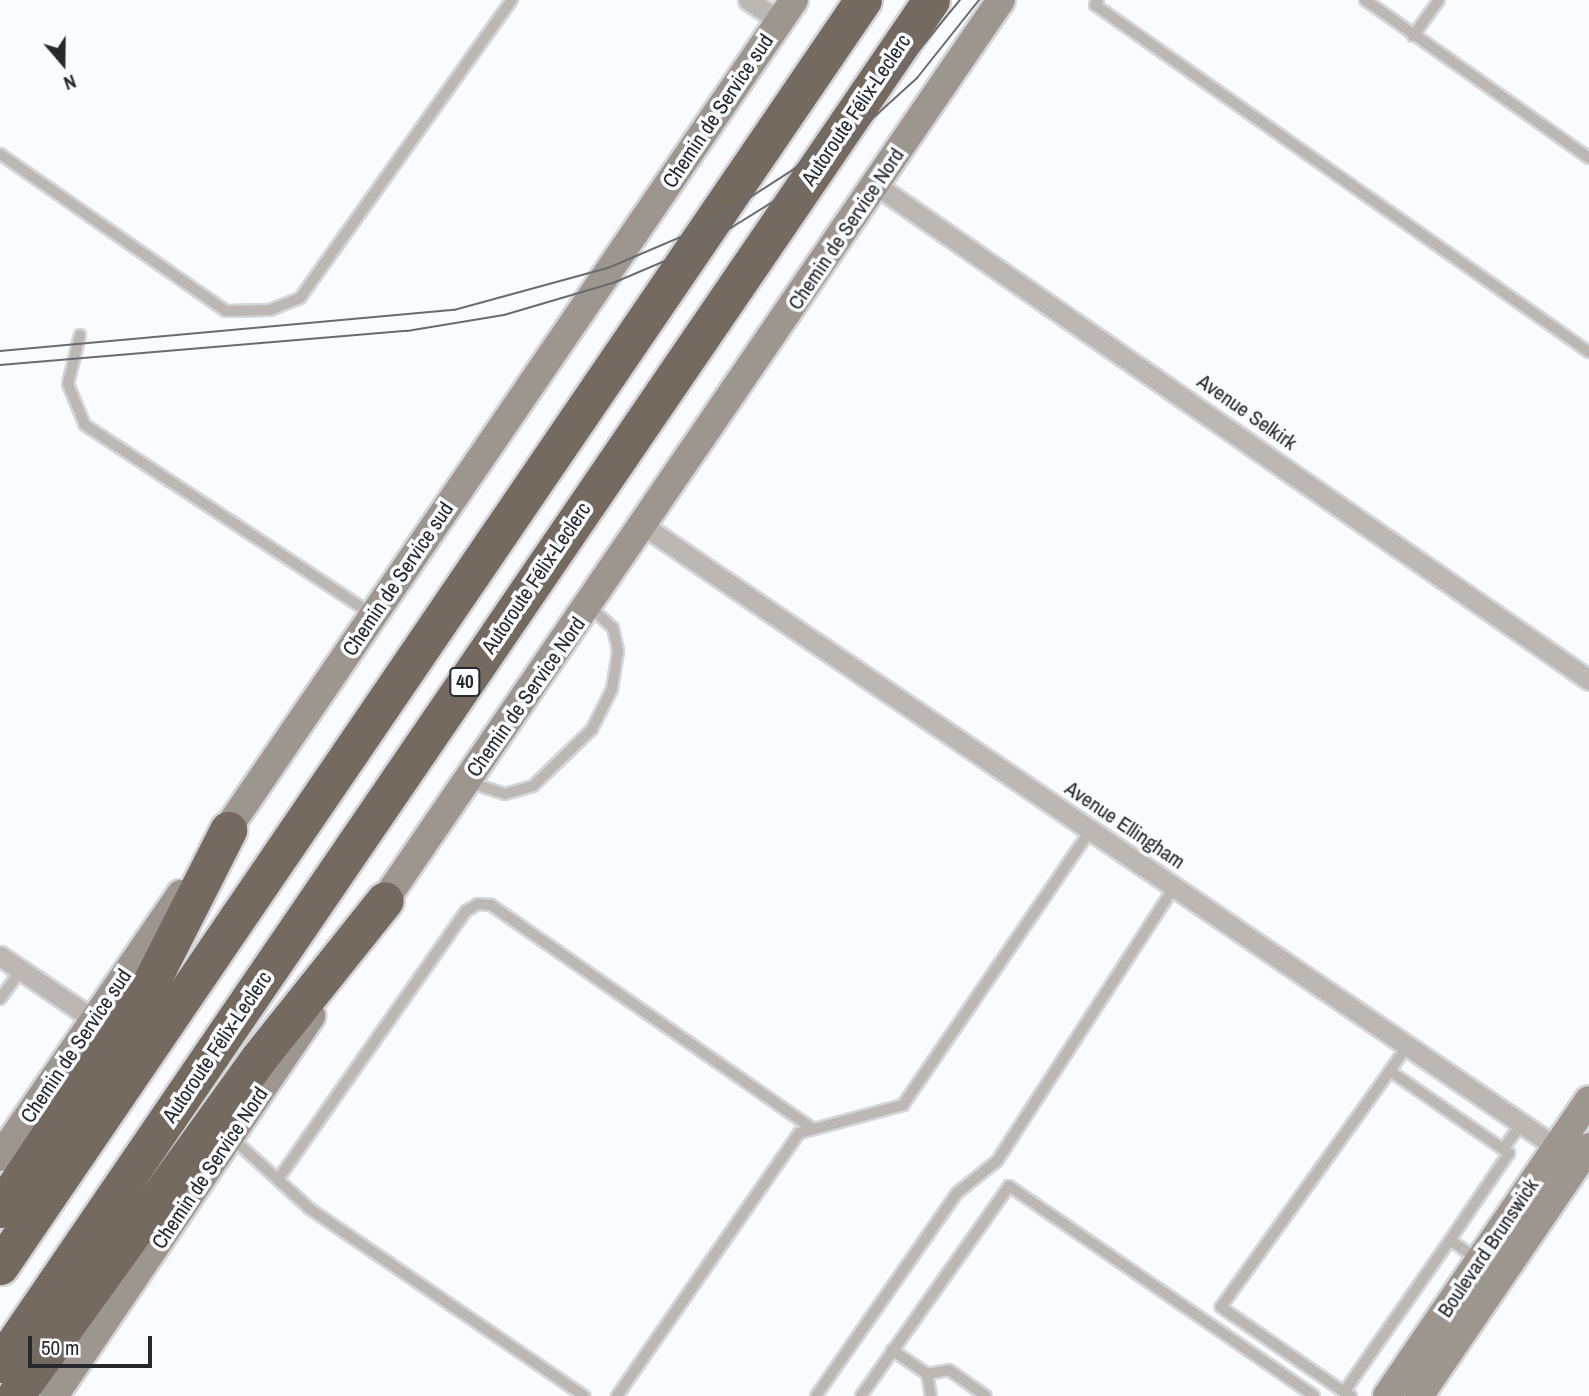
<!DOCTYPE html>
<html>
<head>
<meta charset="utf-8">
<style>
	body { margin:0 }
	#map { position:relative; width:1589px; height:1396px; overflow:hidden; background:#fafbfe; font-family:"Archivo Narrow",sans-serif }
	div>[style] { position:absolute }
	.roads { filter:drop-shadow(2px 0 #d4d5d8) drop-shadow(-2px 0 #d4d5d8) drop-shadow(0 2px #d4d5d8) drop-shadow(0 -2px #d4d5d8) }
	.lane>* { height:10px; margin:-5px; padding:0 5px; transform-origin:5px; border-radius:5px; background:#bcb7b2 }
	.street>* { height:19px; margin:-9.5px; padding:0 9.5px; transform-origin:9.5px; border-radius:9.5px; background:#bcb7b2 }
	.secondary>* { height:28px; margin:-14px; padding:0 14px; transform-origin:14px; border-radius:14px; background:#9d968f }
	.highway>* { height:37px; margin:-18.5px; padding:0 18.5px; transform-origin:18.5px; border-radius:18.5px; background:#746a60 }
	.tram>* { height:2px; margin:-1px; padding:0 1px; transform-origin:1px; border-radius:1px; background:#6a6b70 }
	span { translate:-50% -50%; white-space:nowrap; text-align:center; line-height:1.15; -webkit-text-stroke:7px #fafbfe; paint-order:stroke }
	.shield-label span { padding:2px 5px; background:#fafbfe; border:2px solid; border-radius:5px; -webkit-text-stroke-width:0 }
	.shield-label { font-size:19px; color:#27282d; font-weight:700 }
	.street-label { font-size:21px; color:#27282d }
	.north { position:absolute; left:28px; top:28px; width:70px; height:70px; -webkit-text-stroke:5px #fafbfe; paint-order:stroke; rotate:160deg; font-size:19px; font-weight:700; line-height:28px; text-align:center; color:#27282d }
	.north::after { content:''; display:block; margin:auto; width:24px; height:32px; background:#27282d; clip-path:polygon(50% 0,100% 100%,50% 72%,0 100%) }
	.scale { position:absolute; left:28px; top:1336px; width:124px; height:32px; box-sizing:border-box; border:4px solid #27282d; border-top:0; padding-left:9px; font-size:21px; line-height:24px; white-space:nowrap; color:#27282d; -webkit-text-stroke:5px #fafbfe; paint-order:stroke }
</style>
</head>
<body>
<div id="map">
	<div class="roads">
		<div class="lane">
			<i style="left:1098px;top:0;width:6px;rotate:121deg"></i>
			<i style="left:1095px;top:5px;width:604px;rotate:35.09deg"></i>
			<i style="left:1365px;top:0;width:274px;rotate:35.2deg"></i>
			<i style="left:1413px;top:36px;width:44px;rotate:-54.2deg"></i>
			<i style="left:0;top:154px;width:275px;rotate:34.8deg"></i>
			<i style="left:226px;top:311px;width:44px;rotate:-1.3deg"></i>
			<i style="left:270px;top:310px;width:32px;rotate:-22deg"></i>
			<i style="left:300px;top:298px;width:366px;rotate:-54.6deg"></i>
			<i style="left:80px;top:335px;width:50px;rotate:103.8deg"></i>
			<i style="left:68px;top:384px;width:44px;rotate:67.5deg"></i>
			<i style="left:85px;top:425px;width:344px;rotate:33.4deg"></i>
			<i style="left:468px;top:782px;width:39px;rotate:18deg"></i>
			<i style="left:505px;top:794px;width:29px;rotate:-16deg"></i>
			<i style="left:533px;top:786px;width:82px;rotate:-44deg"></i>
			<i style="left:592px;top:729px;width:45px;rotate:-63.4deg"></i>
			<i style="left:612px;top:689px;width:39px;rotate:-81deg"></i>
			<i style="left:618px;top:650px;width:23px;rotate:-103deg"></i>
			<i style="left:613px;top:628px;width:31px;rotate:-138deg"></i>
			<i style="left:0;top:999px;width:36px;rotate:-54deg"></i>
			<i style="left:1408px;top:1045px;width:32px;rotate:125deg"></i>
			<i style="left:1390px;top:1071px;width:145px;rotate:34.6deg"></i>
			<i style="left:1509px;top:1153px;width:105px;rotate:124.1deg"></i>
			<i style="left:232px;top:1138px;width:105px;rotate:42.3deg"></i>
			<i style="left:310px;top:1209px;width:332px;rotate:34.3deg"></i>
			<i style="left:1503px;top:1149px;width:32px;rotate:-54deg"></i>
			<i style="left:279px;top:1178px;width:326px;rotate:-55deg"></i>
			<i style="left:466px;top:911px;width:14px;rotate:-30deg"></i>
			<i style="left:478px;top:904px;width:13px;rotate:4deg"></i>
			<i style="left:491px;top:905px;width:389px;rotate:34.8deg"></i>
			<i style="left:892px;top:1350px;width:42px;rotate:34.4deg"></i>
			<i style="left:1344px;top:1392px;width:150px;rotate:-145.4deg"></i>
			<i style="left:1221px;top:1307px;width:290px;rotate:-54.4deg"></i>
			<i style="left:617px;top:1396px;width:320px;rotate:-55.3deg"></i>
			<i style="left:799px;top:1133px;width:108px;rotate:-15.1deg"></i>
			<i style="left:903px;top:1105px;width:334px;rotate:-55.7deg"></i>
			<i style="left:816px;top:1396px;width:247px;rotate:-55.2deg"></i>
			<i style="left:957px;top:1193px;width:51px;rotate:-38.7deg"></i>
			<i style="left:997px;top:1161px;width:328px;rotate:-57.1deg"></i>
			<i style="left:861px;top:1396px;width:257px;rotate:-54.8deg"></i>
			<i style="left:1009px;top:1186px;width:370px;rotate:34.5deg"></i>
			<i style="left:931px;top:1396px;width:22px;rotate:-100deg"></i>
			<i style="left:927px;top:1374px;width:22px;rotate:-10deg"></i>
			<i style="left:949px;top:1370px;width:45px;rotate:35.1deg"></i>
			<i style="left:1351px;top:1396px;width:8px;rotate:-150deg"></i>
			<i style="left:1344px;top:1392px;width:185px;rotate:-55.1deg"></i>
			<i style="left:1450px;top:1240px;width:35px;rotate:35deg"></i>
		</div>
		<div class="street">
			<i style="left:748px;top:0;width:38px;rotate:33deg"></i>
			<i style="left:876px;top:185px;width:868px;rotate:34.77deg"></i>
			<i style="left:644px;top:526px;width:1116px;rotate:34.26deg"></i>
			<i style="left:0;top:956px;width:112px;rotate:34.1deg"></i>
		</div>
		<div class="secondary">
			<i style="left:217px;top:844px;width:1022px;rotate:-55.64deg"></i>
			<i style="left:374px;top:916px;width:1110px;rotate:-55.61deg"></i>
			<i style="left:0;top:1157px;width:319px;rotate:-55.5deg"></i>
			<i style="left:54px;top:1396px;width:459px;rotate:-55.9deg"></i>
			<i style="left:1387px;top:1396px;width:358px;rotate:-55.7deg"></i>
			<i style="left:1419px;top:1396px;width:301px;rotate:-55.7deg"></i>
		</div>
		<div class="highway">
			<i style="left:0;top:1209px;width:270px;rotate:-56.3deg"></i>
			<i style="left:150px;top:984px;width:173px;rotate:-63.1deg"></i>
			<i style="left:0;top:1266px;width:1532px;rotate:-55.72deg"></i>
			<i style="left:0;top:1364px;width:1651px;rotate:-55.68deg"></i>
			<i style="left:15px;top:1396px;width:415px;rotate:-54.2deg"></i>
			<i style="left:258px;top:1059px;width:203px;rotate:-51.4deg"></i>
		</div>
	</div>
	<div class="tram">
		<i style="left:0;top:351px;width:456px;rotate:-5.2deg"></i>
		<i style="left:454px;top:310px;width:160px;rotate:-15.3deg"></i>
		<i style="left:608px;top:268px;width:104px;rotate:-23.1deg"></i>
		<i style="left:704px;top:227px;width:107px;rotate:-32.8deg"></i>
		<i style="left:794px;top:169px;width:158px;rotate:-43deg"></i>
		<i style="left:910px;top:61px;width:79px;rotate:-50.7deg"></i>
		<i style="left:0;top:365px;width:408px;rotate:-4.8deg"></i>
		<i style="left:407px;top:331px;width:98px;rotate:-9.4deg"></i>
		<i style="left:504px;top:315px;width:114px;rotate:-16.4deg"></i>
		<i style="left:613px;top:283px;width:100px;rotate:-23deg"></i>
		<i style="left:705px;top:244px;width:110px;rotate:-31.9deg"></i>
		<i style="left:798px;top:186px;width:161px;rotate:-42.2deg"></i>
		<i style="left:917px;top:78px;width:100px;rotate:-51.5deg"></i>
	</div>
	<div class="shield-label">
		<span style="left:465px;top:682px">40</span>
	</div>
	<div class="street-label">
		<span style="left:856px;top:110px;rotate:-56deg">Autoroute Félix-Leclerc</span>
		<span style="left:718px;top:111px;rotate:-56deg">Chemin de Service sud</span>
		<span style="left:846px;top:229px;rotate:-56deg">Chemin de Service Nord</span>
		<span style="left:1247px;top:412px;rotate:35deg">Avenue Selkirk</span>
		<span style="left:536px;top:578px;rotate:-56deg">Autoroute Félix-Leclerc</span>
		<span style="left:398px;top:579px;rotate:-56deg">Chemin de Service sud</span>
		<span style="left:526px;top:697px;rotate:-55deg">Chemin de Service Nord</span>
		<span style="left:1125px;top:825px;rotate:34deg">Avenue Ellingham</span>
		<span style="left:76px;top:1046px;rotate:-56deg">Chemin de Service sud</span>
		<span style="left:217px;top:1047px;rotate:-56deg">Autoroute Félix-Leclerc</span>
		<span style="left:210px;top:1168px;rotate:-56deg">Chemin de Service Nord</span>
		<span style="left:1488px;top:1248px;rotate:-56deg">Boulevard Brunswick</span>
	</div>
	<div class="north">N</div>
	<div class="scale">50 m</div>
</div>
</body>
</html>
